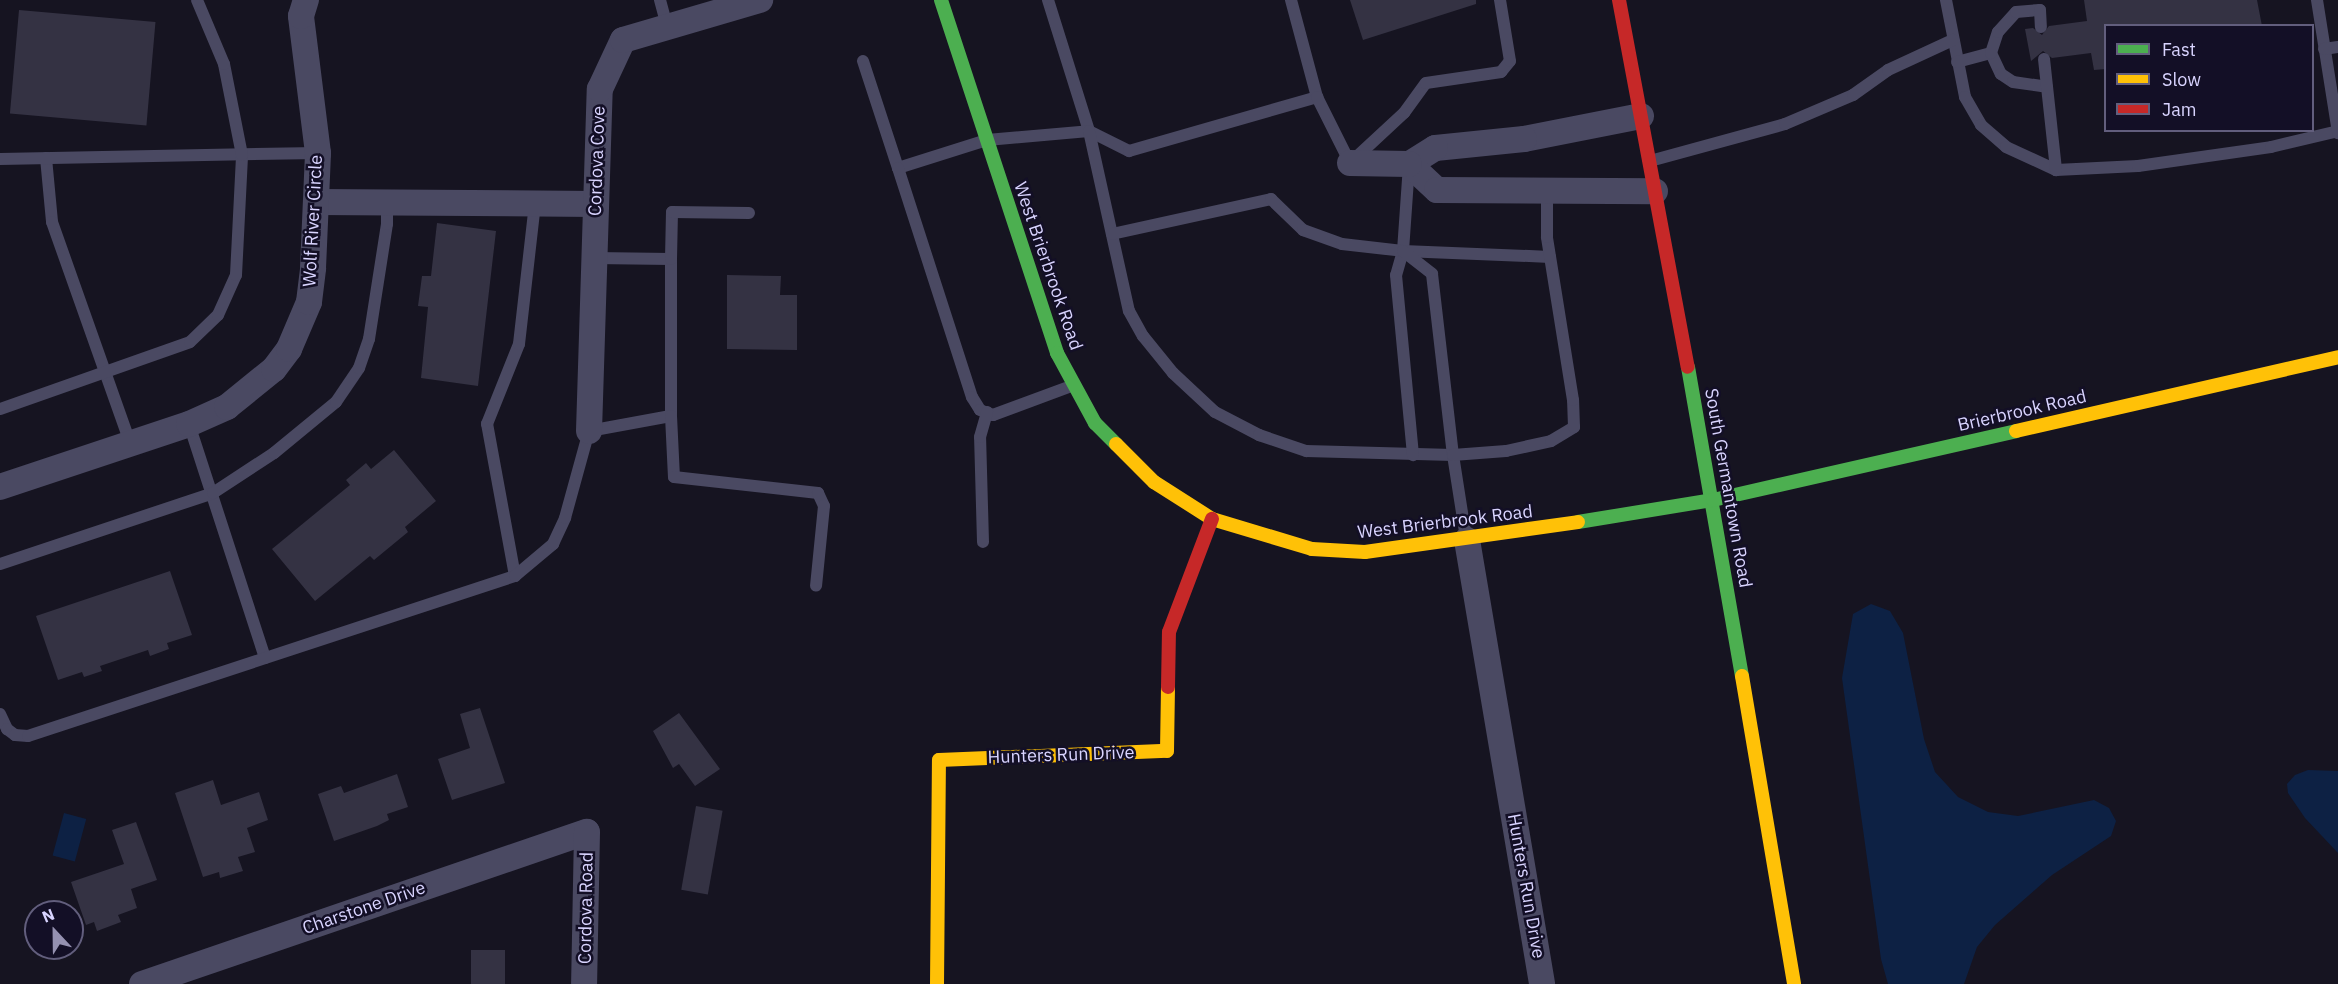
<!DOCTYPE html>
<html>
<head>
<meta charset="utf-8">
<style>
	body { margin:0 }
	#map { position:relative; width:2338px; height:984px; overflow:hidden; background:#161421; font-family:"IBM Plex Sans",sans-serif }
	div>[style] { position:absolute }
	.water>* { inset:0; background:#0d2144; transform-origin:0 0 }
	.building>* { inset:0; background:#343243; transform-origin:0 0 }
	.lane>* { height:12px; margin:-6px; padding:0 6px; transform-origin:6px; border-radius:6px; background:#4a4962 }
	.street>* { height:26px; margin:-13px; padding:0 13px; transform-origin:13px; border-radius:13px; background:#4a4962 }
	.fast>* { height:14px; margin:-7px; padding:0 7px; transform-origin:7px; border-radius:7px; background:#4caf50 }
	.slow>* { height:14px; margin:-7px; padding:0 7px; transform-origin:7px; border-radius:7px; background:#ffc107 }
	.jam>* { height:14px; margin:-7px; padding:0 7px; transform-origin:7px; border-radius:7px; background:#c62828 }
	span { translate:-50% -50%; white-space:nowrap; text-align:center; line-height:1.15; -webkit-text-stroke:5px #130f26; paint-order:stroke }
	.street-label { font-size:18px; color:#d9d4ff }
	.legend { position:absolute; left:2104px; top:24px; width:210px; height:108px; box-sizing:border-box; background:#130f26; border:2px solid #625e7d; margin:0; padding:8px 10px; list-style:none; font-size:18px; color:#d9d4ff }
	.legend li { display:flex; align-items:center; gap:12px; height:30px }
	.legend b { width:30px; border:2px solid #625e7d }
	.north { position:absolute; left:24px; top:900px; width:60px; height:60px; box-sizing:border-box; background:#130f26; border:2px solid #625e7d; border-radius:50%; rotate:338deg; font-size:16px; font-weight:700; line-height:24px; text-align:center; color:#d9d4ff }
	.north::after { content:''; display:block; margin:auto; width:21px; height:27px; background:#9591b1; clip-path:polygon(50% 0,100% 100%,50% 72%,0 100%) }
</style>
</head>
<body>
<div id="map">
	<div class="water">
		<i style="clip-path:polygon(1871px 604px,1890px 611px,1903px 633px,1924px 739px,1935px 772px,1958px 797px,1988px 812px,2018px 816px,2094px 800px,2109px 808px,2116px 821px,2111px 836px,2052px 875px,1995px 925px,1977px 947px,1964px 984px,1888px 984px,1881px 959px,1842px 678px,1853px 614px)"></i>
		<i style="clip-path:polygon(2308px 770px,2338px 771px,2338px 853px,2305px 818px,2288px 793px,2287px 784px,2295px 775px)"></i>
		<i style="left:64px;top:813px;width:23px;height:44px;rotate:15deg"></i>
	</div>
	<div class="building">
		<i style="clip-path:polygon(1350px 0,1476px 0,1476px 4px,1363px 40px)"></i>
		<i style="clip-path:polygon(2084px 0,2257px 0,2262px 26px,2106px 26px,2106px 69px,2094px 70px,2091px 53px,2052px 58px,2043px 51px,2031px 61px,2025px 29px,2033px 28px,2042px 35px,2049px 26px,2087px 21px)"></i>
		<i style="left:19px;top:10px;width:137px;height:104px;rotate:5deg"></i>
		<i style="clip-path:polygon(437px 223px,496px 231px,478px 386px,421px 378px,428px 307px,418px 306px,422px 276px,431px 276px)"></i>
		<i style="clip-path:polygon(727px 275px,781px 276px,780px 295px,797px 295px,797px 350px,727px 349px)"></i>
		<i style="clip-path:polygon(394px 450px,436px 501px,405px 527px,408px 532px,374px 560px,370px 556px,315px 601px,272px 549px,350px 485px,346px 480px,366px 463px,371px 469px)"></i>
		<i style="clip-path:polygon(170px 571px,192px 635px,167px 643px,169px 649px,150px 656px,148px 650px,100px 666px,102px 671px,84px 677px,82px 672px,58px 680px,36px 616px)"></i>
		<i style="clip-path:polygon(480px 708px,505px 783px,452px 800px,438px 759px,470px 748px,460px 714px)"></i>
		<i style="clip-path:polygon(679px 713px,720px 769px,695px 786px,679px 764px,673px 768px,653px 731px)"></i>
		<i style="clip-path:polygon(397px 774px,408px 807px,387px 814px,389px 820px,377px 826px,334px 841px,318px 794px,341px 786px,344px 793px)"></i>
		<i style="clip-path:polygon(213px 780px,221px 805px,259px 792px,268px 820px,247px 828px,255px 852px,238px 857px,243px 871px,220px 878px,219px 872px,203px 877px,175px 793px)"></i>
		<i style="left:696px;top:806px;width:27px;height:85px;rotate:10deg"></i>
		<i style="clip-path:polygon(136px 822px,157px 880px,131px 889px,137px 908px,118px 915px,121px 922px,97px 931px,94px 922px,86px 925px,71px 882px,124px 864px,112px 830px)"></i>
		<i style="left:471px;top:950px;width:34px;height:34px"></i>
	</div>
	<div class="lane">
		<i style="left:660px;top:0;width:28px;rotate:75deg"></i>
		<i style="left:1048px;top:0;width:137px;rotate:72.6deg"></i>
		<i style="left:1089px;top:131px;width:45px;rotate:26.6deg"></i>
		<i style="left:1129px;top:151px;width:196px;rotate:-16deg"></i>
		<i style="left:1291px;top:0;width:100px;rotate:75deg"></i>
		<i style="left:1317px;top:97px;width:74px;rotate:63.4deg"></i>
		<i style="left:1350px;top:163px;width:74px;rotate:-42.8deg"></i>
		<i style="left:1404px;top:113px;width:37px;rotate:-54deg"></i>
		<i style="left:1426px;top:83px;width:76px;rotate:-8.3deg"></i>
		<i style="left:1501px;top:72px;width:14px;rotate:-51deg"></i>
		<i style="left:1510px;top:61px;width:62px;rotate:-99.3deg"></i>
		<i style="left:1946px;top:0;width:99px;rotate:78.9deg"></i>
		<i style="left:1965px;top:97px;width:32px;rotate:60deg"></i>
		<i style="left:1981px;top:125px;width:33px;rotate:41deg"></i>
		<i style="left:2006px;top:147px;width:55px;rotate:24.7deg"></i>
		<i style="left:2056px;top:170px;width:82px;rotate:-2.8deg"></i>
		<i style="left:2138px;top:166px;width:134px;rotate:-8.1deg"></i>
		<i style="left:2271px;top:147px;width:69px;rotate:-13.4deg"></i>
		<i style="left:2317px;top:0;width:135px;rotate:81deg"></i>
		<i style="left:2324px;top:49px;width:14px;rotate:-8deg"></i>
		<i style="left:1991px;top:53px;width:23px;rotate:65deg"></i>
		<i style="left:2001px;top:74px;width:14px;rotate:34deg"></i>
		<i style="left:2013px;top:82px;width:34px;rotate:8deg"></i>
		<i style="left:2044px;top:59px;width:112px;rotate:83.8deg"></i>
		<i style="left:863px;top:61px;width:113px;rotate:71.9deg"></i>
		<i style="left:898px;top:168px;width:93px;rotate:-17.5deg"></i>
		<i style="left:987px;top:140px;width:102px;rotate:-5deg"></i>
		<i style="left:1089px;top:131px;width:184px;rotate:77.5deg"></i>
		<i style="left:1129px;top:311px;width:29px;rotate:61deg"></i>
		<i style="left:1143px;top:336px;width:48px;rotate:51deg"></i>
		<i style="left:1173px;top:373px;width:57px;rotate:42.9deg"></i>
		<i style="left:1215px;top:412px;width:50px;rotate:27.6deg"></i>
		<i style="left:1259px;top:435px;width:50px;rotate:18.8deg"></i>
		<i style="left:1306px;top:451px;width:147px;rotate:1.6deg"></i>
		<i style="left:1453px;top:455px;width:84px;rotate:81.1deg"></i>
		<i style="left:1957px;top:62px;width:35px;rotate:-15deg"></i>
		<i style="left:1991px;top:53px;width:22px;rotate:-72deg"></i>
		<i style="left:1998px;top:32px;width:27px;rotate:-48deg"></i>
		<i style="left:2016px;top:12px;width:24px;rotate:-5deg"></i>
		<i style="left:2040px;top:10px;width:17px;rotate:87deg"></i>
		<i style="left:46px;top:158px;width:64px;rotate:84.6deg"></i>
		<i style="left:52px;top:222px;width:233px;rotate:70.5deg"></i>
		<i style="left:0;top:159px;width:318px;rotate:-1.1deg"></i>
		<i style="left:1650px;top:161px;width:140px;rotate:-15.3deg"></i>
		<i style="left:1785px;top:124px;width:74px;rotate:-23.1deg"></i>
		<i style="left:1853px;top:95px;width:43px;rotate:-35.5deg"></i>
		<i style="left:1888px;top:70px;width:72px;rotate:-24.8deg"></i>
		<i style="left:1409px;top:165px;width:86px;rotate:94deg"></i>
		<i style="left:1403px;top:251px;width:25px;rotate:106deg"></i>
		<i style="left:1396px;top:275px;width:181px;rotate:84.6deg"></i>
		<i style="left:898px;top:168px;width:241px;rotate:72.1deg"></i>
		<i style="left:972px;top:397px;width:15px;rotate:58deg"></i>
		<i style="left:980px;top:410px;width:14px;rotate:21deg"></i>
		<i style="left:993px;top:415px;width:86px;rotate:-20.3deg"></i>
		<i style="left:1112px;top:234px;width:163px;rotate:-12.4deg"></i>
		<i style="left:1271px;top:199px;width:45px;rotate:44.1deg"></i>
		<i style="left:1303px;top:230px;width:41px;rotate:19.7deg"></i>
		<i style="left:1342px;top:244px;width:61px;rotate:6.5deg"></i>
		<i style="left:1403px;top:251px;width:147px;rotate:2.3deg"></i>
		<i style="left:1403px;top:251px;width:37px;rotate:38deg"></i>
		<i style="left:1432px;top:274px;width:182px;rotate:83.4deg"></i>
		<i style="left:1453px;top:455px;width:53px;rotate:-4.3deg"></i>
		<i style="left:1506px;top:451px;width:46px;rotate:-12.5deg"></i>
		<i style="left:1551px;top:441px;width:27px;rotate:-31deg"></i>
		<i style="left:1574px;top:427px;width:27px;rotate:-92deg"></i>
		<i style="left:1573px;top:400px;width:165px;rotate:-99.1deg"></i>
		<i style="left:1547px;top:237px;width:45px;rotate:-90deg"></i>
		<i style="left:594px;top:258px;width:77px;rotate:0.7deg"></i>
		<i style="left:671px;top:259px;width:157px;rotate:90deg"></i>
		<i style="left:671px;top:259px;width:47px;rotate:-88.8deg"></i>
		<i style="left:672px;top:212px;width:77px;rotate:0.7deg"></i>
		<i style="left:0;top:409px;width:201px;rotate:-19.4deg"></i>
		<i style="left:190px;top:342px;width:39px;rotate:-44deg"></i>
		<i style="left:218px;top:315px;width:44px;rotate:-65.8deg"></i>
		<i style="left:236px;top:275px;width:120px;rotate:-87.1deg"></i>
		<i style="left:242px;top:155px;width:93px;rotate:-101.2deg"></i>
		<i style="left:224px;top:64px;width:69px;rotate:-112.9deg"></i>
		<i style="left:189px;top:424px;width:246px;rotate:72deg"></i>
		<i style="left:983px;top:542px;width:105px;rotate:-91.6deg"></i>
		<i style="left:980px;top:437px;width:26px;rotate:-74deg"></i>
		<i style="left:0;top:564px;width:225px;rotate:-18.4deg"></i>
		<i style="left:213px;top:493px;width:73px;rotate:-33.3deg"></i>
		<i style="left:274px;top:453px;width:80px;rotate:-39.4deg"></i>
		<i style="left:336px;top:402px;width:41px;rotate:-55.9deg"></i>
		<i style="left:359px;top:368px;width:31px;rotate:-71deg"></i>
		<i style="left:369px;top:339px;width:116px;rotate:-81.1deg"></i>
		<i style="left:387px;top:224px;width:23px;rotate:-90deg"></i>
		<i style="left:515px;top:576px;width:155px;rotate:-100.4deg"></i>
		<i style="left:487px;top:424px;width:86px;rotate:-68.2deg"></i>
		<i style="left:519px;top:344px;width:142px;rotate:-83.5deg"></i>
		<i style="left:0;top:714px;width:17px;rotate:65deg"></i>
		<i style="left:7px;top:729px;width:10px;rotate:37deg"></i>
		<i style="left:15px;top:735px;width:13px;rotate:4deg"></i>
		<i style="left:28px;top:736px;width:513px;rotate:-18.19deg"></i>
		<i style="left:515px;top:576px;width:50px;rotate:-40.1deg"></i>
		<i style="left:553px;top:544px;width:29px;rotate:-65deg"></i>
		<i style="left:565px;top:518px;width:90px;rotate:-74.6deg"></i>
		<i style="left:589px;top:431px;width:83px;rotate:-10.4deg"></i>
		<i style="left:671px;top:416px;width:61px;rotate:87.2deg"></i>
		<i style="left:674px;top:477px;width:145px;rotate:6.3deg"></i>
		<i style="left:818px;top:493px;width:14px;rotate:65deg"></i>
		<i style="left:824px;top:506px;width:80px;rotate:95.7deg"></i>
	</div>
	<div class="street">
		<i style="left:1641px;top:116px;width:119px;rotate:168.9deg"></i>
		<i style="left:1524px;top:139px;width:89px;rotate:174.2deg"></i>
		<i style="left:1435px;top:148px;width:31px;rotate:148deg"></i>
		<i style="left:1409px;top:164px;width:38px;rotate:43deg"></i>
		<i style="left:1437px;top:190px;width:218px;rotate:0.3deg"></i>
		<i style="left:1350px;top:163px;width:59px;rotate:1deg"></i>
		<i style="left:316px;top:202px;width:280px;rotate:0.4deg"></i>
		<i style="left:589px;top:431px;width:342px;rotate:-88.2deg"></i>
		<i style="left:600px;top:89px;width:54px;rotate:-64.9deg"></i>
		<i style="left:623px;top:40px;width:143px;rotate:-16.3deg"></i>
		<i style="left:0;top:487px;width:199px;rotate:-18.4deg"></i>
		<i style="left:189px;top:424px;width:42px;rotate:-24.1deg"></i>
		<i style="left:227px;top:407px;width:60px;rotate:-39deg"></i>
		<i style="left:274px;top:369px;width:25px;rotate:-53deg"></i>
		<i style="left:289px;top:349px;width:51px;rotate:-66.9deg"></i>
		<i style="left:309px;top:302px;width:34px;rotate:-83deg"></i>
		<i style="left:313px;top:268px;width:115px;rotate:-87.5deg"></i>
		<i style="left:318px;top:153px;width:138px;rotate:-97.1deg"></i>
		<i style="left:301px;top:16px;width:17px;rotate:-73deg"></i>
		<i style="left:1467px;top:540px;width:450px;rotate:80.4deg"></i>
		<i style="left:142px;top:984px;width:470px;rotate:-18.9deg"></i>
		<i style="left:587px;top:832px;width:152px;rotate:91.1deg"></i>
	</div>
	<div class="fast">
		<i style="left:941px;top:0;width:372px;rotate:71.8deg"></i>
		<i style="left:1057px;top:353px;width:80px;rotate:61.5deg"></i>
		<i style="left:1095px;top:423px;width:30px;rotate:45deg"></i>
		<i style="left:1688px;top:367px;width:314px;rotate:80.1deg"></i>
		<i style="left:1578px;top:522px;width:137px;rotate:-9.3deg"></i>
		<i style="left:1713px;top:500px;width:311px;rotate:-12.8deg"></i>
	</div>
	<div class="slow">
		<i style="left:2016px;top:431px;width:330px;rotate:-12.9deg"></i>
		<i style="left:1116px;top:444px;width:54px;rotate:45deg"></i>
		<i style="left:1154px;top:482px;width:69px;rotate:32.5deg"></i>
		<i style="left:1212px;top:519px;width:104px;rotate:16.7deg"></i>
		<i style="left:1312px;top:549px;width:53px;rotate:3.2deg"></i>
		<i style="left:1365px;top:552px;width:215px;rotate:-8deg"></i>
		<i style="left:1742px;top:676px;width:312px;rotate:80.4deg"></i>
		<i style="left:937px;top:984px;width:224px;rotate:-89.5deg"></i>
		<i style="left:939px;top:760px;width:228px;rotate:-2.3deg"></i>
		<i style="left:1167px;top:751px;width:64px;rotate:-89.1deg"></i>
	</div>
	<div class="jam">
		<i style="left:1619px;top:0;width:373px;rotate:79.4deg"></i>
		<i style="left:1168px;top:687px;width:55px;rotate:-89deg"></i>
		<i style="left:1169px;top:632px;width:121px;rotate:-69.2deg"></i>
	</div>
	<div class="street-label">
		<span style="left:597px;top:161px;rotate:-88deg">Cordova Cove</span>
		<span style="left:313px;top:221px;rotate:-87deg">Wolf River Circle</span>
		<span style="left:1048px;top:266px;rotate:71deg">West Brierbrook Road</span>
		<span style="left:2022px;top:411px;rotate:-13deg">Brierbrook Road</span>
		<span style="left:1728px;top:488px;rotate:80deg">South Germantown Road</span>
		<span style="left:1445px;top:522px;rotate:-7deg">West Brierbrook Road</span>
		<span style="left:1061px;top:755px;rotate:-2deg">Hunters Run Drive</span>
		<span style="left:1526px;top:886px;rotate:80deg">Hunters Run Drive</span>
		<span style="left:364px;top:908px;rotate:-19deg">Charstone Drive</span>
		<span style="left:586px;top:908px;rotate:-89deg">Cordova Road</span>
	</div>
	<ul class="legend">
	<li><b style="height:8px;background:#4caf50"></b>Fast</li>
	<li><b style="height:8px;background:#ffc107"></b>Slow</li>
	<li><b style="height:8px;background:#c62828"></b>Jam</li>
	</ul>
	<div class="north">N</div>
</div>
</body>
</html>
